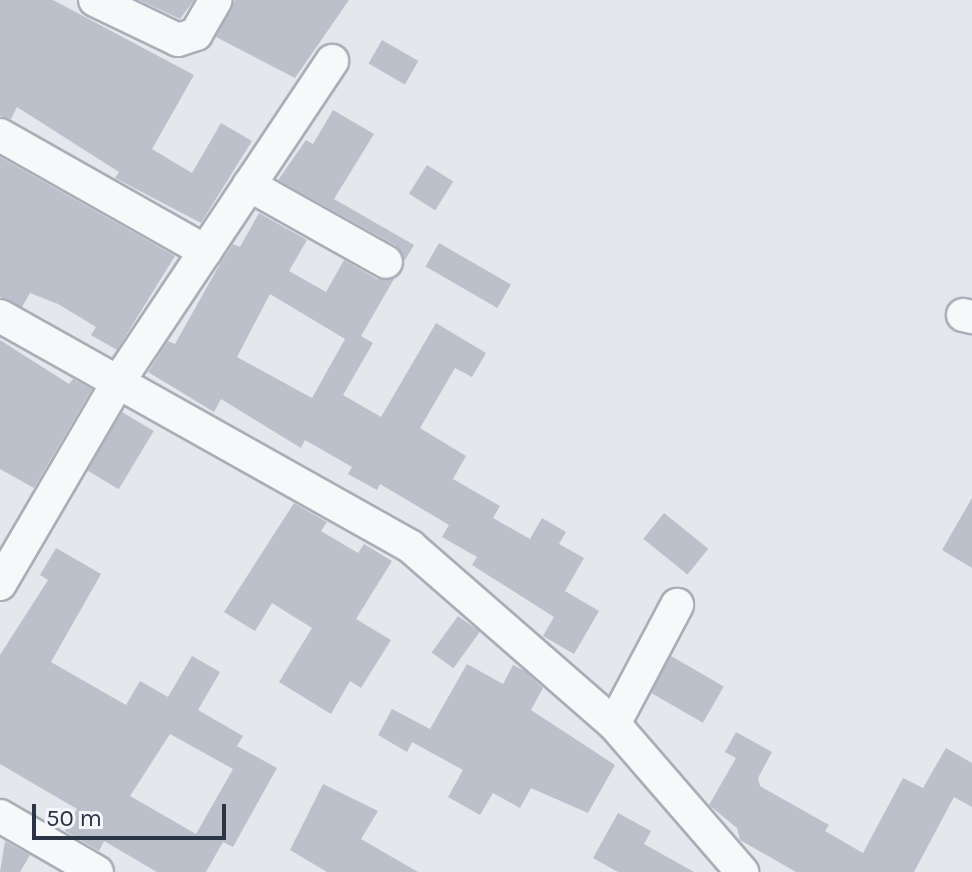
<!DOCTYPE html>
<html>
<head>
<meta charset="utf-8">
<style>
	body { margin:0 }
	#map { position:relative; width:972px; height:872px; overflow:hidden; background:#e4e7ec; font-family:Karla,sans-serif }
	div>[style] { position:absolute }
	.building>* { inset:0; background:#bbc0ca; transform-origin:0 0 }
	.roads { filter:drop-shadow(2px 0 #a9aeb7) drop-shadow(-2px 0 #a9aeb7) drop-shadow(0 2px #a9aeb7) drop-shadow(0 -2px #a9aeb7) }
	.minor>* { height:32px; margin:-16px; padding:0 16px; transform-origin:16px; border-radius:16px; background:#f7f8fa }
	span { translate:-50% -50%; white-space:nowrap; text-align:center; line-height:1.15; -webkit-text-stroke:6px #f4f6f9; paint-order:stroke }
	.scale { position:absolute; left:32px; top:804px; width:194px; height:36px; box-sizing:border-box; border:4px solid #2b3445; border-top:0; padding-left:10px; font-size:24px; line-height:28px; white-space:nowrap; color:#2b3445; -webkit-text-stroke:6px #f4f6f9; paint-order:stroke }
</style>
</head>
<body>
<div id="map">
	<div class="building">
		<i style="clip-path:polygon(0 0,53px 0,194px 75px,152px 149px,192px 173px,221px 123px,252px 141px,201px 223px,115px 178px,119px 172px,17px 107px,11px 119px,0 116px)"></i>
		<i style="clip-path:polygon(139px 0,194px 0,180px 19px)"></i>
		<i style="clip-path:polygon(235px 0,349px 0,295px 78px,216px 37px)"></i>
		<i style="left:382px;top:40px;width:42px;height:27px;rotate:30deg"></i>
		<i style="clip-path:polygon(333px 110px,374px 134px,334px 199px,414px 245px,405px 260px,395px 245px,278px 180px,306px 140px,313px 144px)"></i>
		<i style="clip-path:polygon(0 157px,175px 256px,117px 350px,91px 335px,96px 327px,58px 304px,30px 293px,22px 307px,0 297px)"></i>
		<i style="left:427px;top:165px;width:31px;height:34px;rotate:32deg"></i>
		<i style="clip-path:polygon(evenodd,259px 213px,307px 240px,289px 271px,326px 292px,344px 260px,377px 279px,394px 279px,361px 336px,373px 343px,343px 395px,381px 417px,436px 323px,486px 353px,472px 377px,455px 368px,420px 428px,466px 456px,453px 479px,500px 506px,493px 518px,530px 539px,542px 518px,566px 532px,559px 544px,584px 558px,565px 591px,599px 611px,574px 654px,543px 636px,554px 617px,472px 565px,477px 557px,442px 537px,449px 525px,380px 484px,377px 490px,348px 474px,352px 467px,305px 440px,301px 448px,221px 399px,214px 412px,148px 372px,168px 341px,175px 344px,221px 262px,233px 244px,240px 247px,259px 213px,270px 294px,345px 339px,312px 398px,237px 357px,270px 294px)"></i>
		<i style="left:439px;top:243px;width:83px;height:27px;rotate:30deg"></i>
		<i style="clip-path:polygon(0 340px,69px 384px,73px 379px,92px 389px,34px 488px,0 469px)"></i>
		<i style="left:122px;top:412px;width:37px;height:68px;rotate:31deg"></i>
		<i style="clip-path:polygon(972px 498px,972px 568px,942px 550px)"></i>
		<i style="clip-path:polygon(294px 503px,327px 522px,321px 531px,358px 553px,364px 544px,392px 561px,356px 619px,391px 640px,361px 688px,350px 681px,331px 714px,279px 682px,312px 628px,272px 603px,255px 631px,224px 612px)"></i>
		<i style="left:664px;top:513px;width:57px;height:33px;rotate:39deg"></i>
		<i style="clip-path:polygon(evenodd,56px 548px,101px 574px,51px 662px,126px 705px,140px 681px,168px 697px,192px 656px,220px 672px,198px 710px,243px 736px,237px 746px,277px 768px,233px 847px,223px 842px,206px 872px,157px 872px,104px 841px,99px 851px,65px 831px,77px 809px,0 764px,0 655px,48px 580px,40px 575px,56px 548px,170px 734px,233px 769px,196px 834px,130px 796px,170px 734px)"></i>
		<i style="left:458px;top:616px;width:27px;height:45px;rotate:36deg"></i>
		<i style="left:671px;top:656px;width:61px;height:42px;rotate:30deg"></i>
		<i style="clip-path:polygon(467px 664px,503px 684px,513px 665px,525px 671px,543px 688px,531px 710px,615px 765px,588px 813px,531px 788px,520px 808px,493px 793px,480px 815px,448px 797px,463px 770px,412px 742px,407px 752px,378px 735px,392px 709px,430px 729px)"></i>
		<i style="clip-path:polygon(736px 732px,772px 752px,758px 778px,760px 786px,829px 825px,825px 831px,863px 853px,903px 778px,923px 788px,946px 748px,972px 763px,972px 807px,954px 797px,914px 872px,796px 872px,740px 840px,737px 828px,709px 805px,736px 758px,725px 752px)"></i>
		<i style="clip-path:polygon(323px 784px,378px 811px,361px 839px,418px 872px,327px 872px,290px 850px)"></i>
		<i style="clip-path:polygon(618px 813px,651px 831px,644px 844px,694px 872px,618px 872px,593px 858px)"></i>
		<i style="clip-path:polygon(5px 841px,30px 855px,20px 872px,0 872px)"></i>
	</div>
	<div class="roads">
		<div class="minor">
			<i style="left:95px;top:0;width:92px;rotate:25.7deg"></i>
			<i style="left:178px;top:40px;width:19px;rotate:-18deg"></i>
			<i style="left:196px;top:34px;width:39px;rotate:-60deg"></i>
			<i style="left:0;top:135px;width:236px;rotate:29.5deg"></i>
			<i style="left:249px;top:185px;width:157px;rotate:29.3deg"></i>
			<i style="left:963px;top:315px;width:9px;rotate:13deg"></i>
			<i style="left:0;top:316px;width:471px;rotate:29.3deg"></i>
			<i style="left:411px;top:547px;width:269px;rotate:41.1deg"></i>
			<i style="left:614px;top:724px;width:196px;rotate:49.1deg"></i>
			<i style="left:0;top:584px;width:234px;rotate:-59.7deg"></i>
			<i style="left:118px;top:382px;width:386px;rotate:-56.3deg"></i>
			<i style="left:614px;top:724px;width:135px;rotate:-62.1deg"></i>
			<i style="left:0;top:816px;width:112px;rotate:30deg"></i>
		</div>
	</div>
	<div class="scale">50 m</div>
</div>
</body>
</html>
